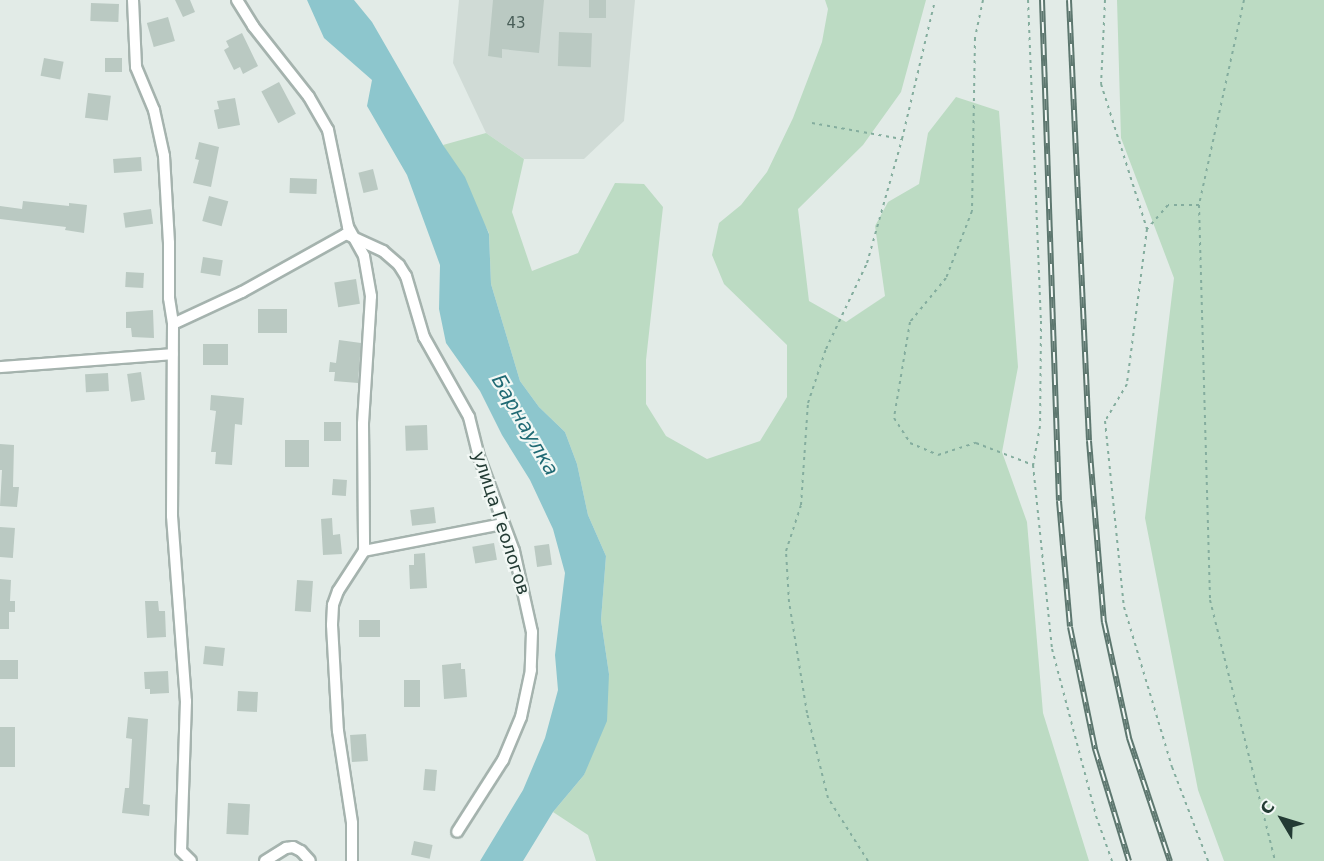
<!DOCTYPE html>
<html>
<head>
<meta charset="utf-8">
<style>
	body { margin:0 }
	#map { position:relative; width:1324px; height:861px; overflow:hidden; background:#e2ebe7; font-family:"DejaVu Sans",sans-serif }
	div>[style] { position:absolute }
	.built>* { inset:0; background:#d0dbd6 }
	.green>* { inset:0; background:#bcdbc3 }
	.water>* { inset:0; background:#8dc6cd }
	.building>* { inset:0; background:#bac9c2; transform-origin:0 0 }
	.path>* { height:2px; margin-top:-1px; transform-origin:0; background:repeating-linear-gradient(90deg,#84ad9e 0 3px,transparent 0 7.5px) }
	.roads { filter:drop-shadow(2px 0 #a5b3ae) drop-shadow(-2px 0 #a5b3ae) drop-shadow(0 2px #a5b3ae) drop-shadow(0 -2px #a5b3ae) }
	.street>* { height:10px; margin:-5px; padding:0 5px; transform-origin:5px; border-radius:5px; background:#fff }
	.rail>* { height:6px; margin-top:-3px; transform-origin:0; background:repeating-linear-gradient(90deg,#f2f8f5 0 11px,#5d776f 0 22px); box-sizing:border-box; border-block:2px solid #5d776f }
	span { translate:-50% -50%; white-space:nowrap; text-align:center; line-height:1.15; -webkit-text-stroke:4.5px #f2f8f5; paint-order:stroke }
	.number-label { font-size:15px; color:#495e58 }
	.number-label span { -webkit-text-stroke-width:0 }
	.street-label { font-size:18px; color:#233b34 }
	.water-label { font-size:20px; color:#206a74; font-style:italic }
	.north { position:absolute; left:1252px; top:789px; width:60px; height:60px; -webkit-text-stroke:4px #f2f8f5; paint-order:stroke; rotate:308deg; font-size:16px; font-weight:700; line-height:24px; text-align:center; color:#233b34 }
	.north::after { content:''; display:block; margin:auto; width:21px; height:27px; background:#233b34; clip-path:polygon(50% 0,100% 100%,50% 72%,0 100%) }
</style>
</head>
<body>
<div id="map">
	<div class="built">
		<i style="clip-path:polygon(459px 0,635px 0,624px 121px,584px 159px,524px 159px,486px 133px,453px 63px)"></i>
	</div>
	<div class="green">
		<i style="clip-path:polygon(825px 0,926px 0,901px 92px,863px 145px,798px 209px,809px 301px,846px 322px,885px 296px,875px 226px,888px 202px,919px 184px,928px 133px,956px 97px,999px 111px,1018px 367px,1002px 452px,1027px 522px,1043px 713px,1089px 861px,596px 861px,588px 835px,553px 812px,584px 775px,609px 674px,601px 620px,606px 556px,588px 515px,577px 464px,565px 432px,539px 407px,520px 381px,491px 284px,489px 233px,443px 145px,486px 133px,524px 159px,512px 212px,532px 271px,578px 253px,615px 183px,644px 184px,663px 207px,646px 360px,646px 404px,666px 436px,707px 459px,760px 441px,787px 397px,787px 345px,724px 284px,712px 255px,719px 223px,741px 205px,767px 172px,793px 118px,822px 42px,828px 9px)"></i>
		<i style="clip-path:polygon(1117px 0,1324px 0,1324px 861px,1224px 861px,1198px 790px,1145px 518px,1174px 278px,1121px 138px)"></i>
	</div>
	<div class="water">
		<i style="clip-path:polygon(307px 0,354px 0,372px 22px,443px 145px,465px 177px,489px 234px,491px 284px,520px 381px,539px 407px,565px 432px,577px 464px,588px 515px,606px 556px,601px 620px,609px 674px,607px 721px,584px 775px,553px 812px,523px 861px,480px 861px,523px 790px,545px 738px,558px 690px,555px 655px,565px 573px,553px 529px,530px 480px,502px 435px,480px 391px,446px 343px,439px 309px,440px 265px,407px 175px,367px 106px,372px 80px,324px 38px)"></i>
	</div>
	<div class="building">
		<i style="clip-path:polygon(175px 0,190px 0,195px 12px,183px 17px)"></i>
		<i style="clip-path:polygon(493px 0,544px 0,539px 53px,502px 49px,502px 58px,488px 56px)"></i>
		<i style="left:589px;top:0;width:17px;height:18px"></i>
		<i style="left:91px;top:3px;width:28px;height:18px;rotate:2deg"></i>
		<i style="left:168px;top:17px;width:25px;height:22px;rotate:74deg"></i>
		<i style="left:559px;top:32px;width:33px;height:34px;rotate:2deg"></i>
		<i style="clip-path:polygon(242px 33px,258px 66px,243px 74px,240px 67px,234px 70px,224px 50px,229px 47px,226px 41px)"></i>
		<i style="left:44px;top:58px;width:20px;height:18px;rotate:11deg"></i>
		<i style="left:105px;top:58px;width:17px;height:14px"></i>
		<i style="left:279px;top:82px;width:36px;height:20px;rotate:62deg"></i>
		<i style="left:88px;top:93px;width:23px;height:25px;rotate:7deg"></i>
		<i style="clip-path:polygon(235px 98px,240px 125px,218px 129px,214px 110px,219px 109px,217px 101px)"></i>
		<i style="clip-path:polygon(199px 142px,219px 147px,211px 187px,193px 183px,199px 160px,195px 159px)"></i>
		<i style="left:141px;top:157px;width:14px;height:28px;rotate:86deg"></i>
		<i style="left:373px;top:169px;width:21px;height:15px;rotate:76deg"></i>
		<i style="left:290px;top:178px;width:27px;height:15px;rotate:2deg"></i>
		<i style="left:209px;top:196px;width:20px;height:26px;rotate:15deg"></i>
		<i style="clip-path:polygon(23px 201px,69px 206px,69px 203px,87px 205px,84px 233px,65px 230px,66px 227px,0 219px,0 206px,22px 209px)"></i>
		<i style="left:151px;top:209px;width:15px;height:28px;rotate:82deg"></i>
		<i style="left:203px;top:257px;width:20px;height:16px;rotate:9deg"></i>
		<i style="left:126px;top:272px;width:18px;height:15px;rotate:3deg"></i>
		<i style="left:356px;top:279px;width:25px;height:22px;rotate:81deg"></i>
		<i style="left:258px;top:309px;width:29px;height:24px"></i>
		<i style="clip-path:polygon(153px 310px,154px 338px,132px 337px,131px 328px,126px 328px,126px 312px)"></i>
		<i style="clip-path:polygon(339px 340px,361px 343px,358px 383px,334px 381px,335px 372px,329px 372px,330px 362px,336px 363px)"></i>
		<i style="left:203px;top:344px;width:25px;height:21px"></i>
		<i style="left:141px;top:372px;width:28px;height:14px;rotate:82deg"></i>
		<i style="left:108px;top:373px;width:18px;height:23px;rotate:87deg"></i>
		<i style="clip-path:polygon(211px 395px,244px 398px,242px 425px,235px 424px,232px 465px,215px 464px,216px 452px,211px 452px,216px 411px,210px 410px)"></i>
		<i style="left:324px;top:422px;width:17px;height:19px"></i>
		<i style="left:427px;top:425px;width:25px;height:22px;rotate:88deg"></i>
		<i style="left:309px;top:440px;width:27px;height:24px;rotate:90deg"></i>
		<i style="clip-path:polygon(0 444px,14px 445px,13px 487px,19px 487px,17px 507px,0 506px,2px 470px,0 470px)"></i>
		<i style="left:333px;top:479px;width:14px;height:16px;rotate:4deg"></i>
		<i style="left:434px;top:507px;width:16px;height:24px;rotate:83deg"></i>
		<i style="clip-path:polygon(332px 518px,333px 535px,340px 534px,342px 554px,323px 555px,321px 519px)"></i>
		<i style="left:0;top:527px;width:15px;height:30px;rotate:4deg"></i>
		<i style="left:494px;top:543px;width:17px;height:22px;rotate:80deg"></i>
		<i style="left:549px;top:544px;width:21px;height:15px;rotate:82deg"></i>
		<i style="clip-path:polygon(425px 553px,427px 588px,410px 589px,409px 565px,414px 565px,414px 554px)"></i>
		<i style="clip-path:polygon(0 579px,11px 580px,10px 601px,15px 601px,15px 612px,9px 612px,9px 629px,0 629px)"></i>
		<i style="left:297px;top:580px;width:16px;height:31px;rotate:4deg"></i>
		<i style="clip-path:polygon(145px 601px,158px 601px,159px 611px,165px 611px,166px 637px,147px 638px)"></i>
		<i style="left:380px;top:620px;width:17px;height:21px;rotate:90deg"></i>
		<i style="left:205px;top:646px;width:20px;height:18px;rotate:6deg"></i>
		<i style="left:0;top:660px;width:18px;height:19px"></i>
		<i style="clip-path:polygon(461px 663px,461px 669px,465px 669px,467px 697px,444px 699px,442px 665px)"></i>
		<i style="clip-path:polygon(168px 671px,169px 693px,150px 694px,150px 689px,145px 689px,144px 672px)"></i>
		<i style="left:404px;top:680px;width:16px;height:27px"></i>
		<i style="left:238px;top:691px;width:20px;height:20px;rotate:3deg"></i>
		<i style="clip-path:polygon(128px 717px,148px 719px,143px 804px,150px 805px,149px 816px,122px 813px,125px 788px,129px 788px,132px 739px,126px 738px)"></i>
		<i style="left:0;top:727px;width:15px;height:40px"></i>
		<i style="left:366px;top:734px;width:27px;height:16px;rotate:86deg"></i>
		<i style="left:425px;top:769px;width:12px;height:21px;rotate:5deg"></i>
		<i style="left:228px;top:803px;width:22px;height:31px;rotate:3deg"></i>
		<i style="left:414px;top:841px;width:19px;height:14px;rotate:12deg"></i>
	</div>
	<div class="path">
		<i style="left:983px;top:0;width:39px;rotate:102deg"></i>
		<i style="left:975px;top:38px;width:173px;rotate:91deg"></i>
		<i style="left:972px;top:211px;width:72px;rotate:111.2deg"></i>
		<i style="left:946px;top:278px;width:57px;rotate:129.3deg"></i>
		<i style="left:910px;top:322px;width:97px;rotate:99.5deg"></i>
		<i style="left:894px;top:418px;width:30px;rotate:57deg"></i>
		<i style="left:910px;top:443px;width:30px;rotate:23deg"></i>
		<i style="left:938px;top:455px;width:40px;rotate:-18deg"></i>
		<i style="left:976px;top:443px;width:61px;rotate:21.1deg"></i>
		<i style="left:1033px;top:465px;width:185px;rotate:84.1deg"></i>
		<i style="left:1052px;top:649px;width:173px;rotate:75.2deg"></i>
		<i style="left:1096px;top:816px;width:48px;rotate:70.4deg"></i>
		<i style="left:1028px;top:0;width:321px;rotate:87.7deg"></i>
		<i style="left:1041px;top:321px;width:105px;rotate:90.5deg"></i>
		<i style="left:1040px;top:426px;width:40px;rotate:100deg"></i>
		<i style="left:1105px;top:0;width:84px;rotate:92.7deg"></i>
		<i style="left:1101px;top:84px;width:152px;rotate:72.4deg"></i>
		<i style="left:1244px;top:0;width:210px;rotate:102.4deg"></i>
		<i style="left:1199px;top:205px;width:395px;rotate:88.4deg"></i>
		<i style="left:1210px;top:600px;width:269px;rotate:76deg"></i>
		<i style="left:812px;top:123px;width:91px;rotate:10.1deg"></i>
		<i style="left:1199px;top:205px;width:31px;rotate:180deg"></i>
		<i style="left:1168px;top:205px;width:32px;rotate:131deg"></i>
		<i style="left:1147px;top:229px;width:156px;rotate:97.4deg"></i>
		<i style="left:1127px;top:384px;width:43px;rotate:120.7deg"></i>
		<i style="left:1105px;top:421px;width:187px;rotate:84.2deg"></i>
		<i style="left:1124px;top:607px;width:167px;rotate:73.3deg"></i>
		<i style="left:1172px;top:767px;width:101px;rotate:69deg"></i>
		<i style="left:868px;top:861px;width:75px;rotate:-122.4deg"></i>
		<i style="left:828px;top:798px;width:88px;rotate:-103.9deg"></i>
		<i style="left:807px;top:713px;width:112px;rotate:-99.2deg"></i>
		<i style="left:789px;top:602px;width:51px;rotate:-93.4deg"></i>
		<i style="left:786px;top:551px;width:48px;rotate:-71.9deg"></i>
		<i style="left:801px;top:505px;width:102px;rotate:-86.1deg"></i>
		<i style="left:808px;top:403px;width:57px;rotate:-71.6deg"></i>
		<i style="left:826px;top:349px;width:95px;rotate:-64.5deg"></i>
		<i style="left:867px;top:263px;width:129px;rotate:-74.2deg"></i>
		<i style="left:902px;top:139px;width:143px;rotate:-76.6deg"></i>
	</div>
	<div class="roads">
		<div class="street">
			<i style="left:133px;top:0;width:67px;rotate:87.4deg"></i>
			<i style="left:136px;top:67px;width:47px;rotate:67.3deg"></i>
			<i style="left:154px;top:110px;width:47px;rotate:77.7deg"></i>
			<i style="left:164px;top:156px;width:87px;rotate:86.7deg"></i>
			<i style="left:169px;top:243px;width:55px;rotate:90deg"></i>
			<i style="left:169px;top:298px;width:26px;rotate:81deg"></i>
			<i style="left:173px;top:324px;width:192px;rotate:90.3deg"></i>
			<i style="left:172px;top:516px;width:186px;rotate:85.7deg"></i>
			<i style="left:186px;top:701px;width:150px;rotate:91.9deg"></i>
			<i style="left:181px;top:851px;width:14px;rotate:45deg"></i>
			<i style="left:237px;top:0;width:31px;rotate:58deg"></i>
			<i style="left:253px;top:26px;width:90px;rotate:51.7deg"></i>
			<i style="left:309px;top:97px;width:38px;rotate:60deg"></i>
			<i style="left:328px;top:130px;width:99px;rotate:78.3deg"></i>
			<i style="left:348px;top:227px;width:33px;rotate:61deg"></i>
			<i style="left:364px;top:256px;width:41px;rotate:80.1deg"></i>
			<i style="left:371px;top:296px;width:128px;rotate:93.6deg"></i>
			<i style="left:363px;top:424px;width:127px;rotate:89.5deg"></i>
			<i style="left:364px;top:551px;width:48px;rotate:123deg"></i>
			<i style="left:338px;top:591px;width:15px;rotate:110deg"></i>
			<i style="left:333px;top:605px;width:20px;rotate:93deg"></i>
			<i style="left:332px;top:625px;width:106px;rotate:86.8deg"></i>
			<i style="left:338px;top:731px;width:93px;rotate:81.3deg"></i>
			<i style="left:352px;top:823px;width:38px;rotate:90deg"></i>
			<i style="left:173px;top:324px;width:76px;rotate:-24.9deg"></i>
			<i style="left:242px;top:292px;width:119px;rotate:-29.1deg"></i>
			<i style="left:346px;top:234px;width:41px;rotate:24.7deg"></i>
			<i style="left:383px;top:251px;width:21px;rotate:41deg"></i>
			<i style="left:399px;top:265px;width:13px;rotate:58deg"></i>
			<i style="left:406px;top:276px;width:64px;rotate:73.6deg"></i>
			<i style="left:424px;top:337px;width:92px;rotate:60.6deg"></i>
			<i style="left:469px;top:417px;width:41px;rotate:76deg"></i>
			<i style="left:479px;top:457px;width:100px;rotate:69.6deg"></i>
			<i style="left:514px;top:551px;width:83px;rotate:77.5deg"></i>
			<i style="left:532px;top:632px;width:38px;rotate:92deg"></i>
			<i style="left:531px;top:670px;width:48px;rotate:102deg"></i>
			<i style="left:521px;top:717px;width:47px;rotate:112.7deg"></i>
			<i style="left:503px;top:760px;width:85px;rotate:122.6deg"></i>
			<i style="left:0;top:367px;width:173px;rotate:-4.3deg"></i>
			<i style="left:364px;top:551px;width:142px;rotate:-11deg"></i>
			<i style="left:265px;top:861px;width:25px;rotate:-32deg"></i>
			<i style="left:286px;top:848px;width:7px;rotate:-8deg"></i>
			<i style="left:293px;top:847px;width:9px;rotate:27deg"></i>
			<i style="left:301px;top:851px;width:13px;rotate:48deg"></i>
		</div>
	</div>
	<div class="rail">
		<i style="left:1042px;top:0;width:501px;rotate:88.06deg"></i>
		<i style="left:1059px;top:501px;width:126px;rotate:85deg"></i>
		<i style="left:1070px;top:627px;width:125px;rotate:78.4deg"></i>
		<i style="left:1095px;top:749px;width:117px;rotate:73.1deg"></i>
		<i style="left:1069px;top:0;width:441px;rotate:87.4deg"></i>
		<i style="left:1089px;top:441px;width:182px;rotate:85.3deg"></i>
		<i style="left:1104px;top:622px;width:119px;rotate:77.8deg"></i>
		<i style="left:1129px;top:738px;width:130px;rotate:71.6deg"></i>
	</div>
	<div class="number-label">
		<span style="left:516px;top:24px">43</span>
	</div>
	<div class="street-label">
		<span style="left:501px;top:523px;rotate:72deg">улица Геологов</span>
	</div>
	<div class="water-label">
		<span style="left:525px;top:425px;rotate:60deg">Барнаулка</span>
	</div>
	<div class="north">С</div>
</div>
</body>
</html>
